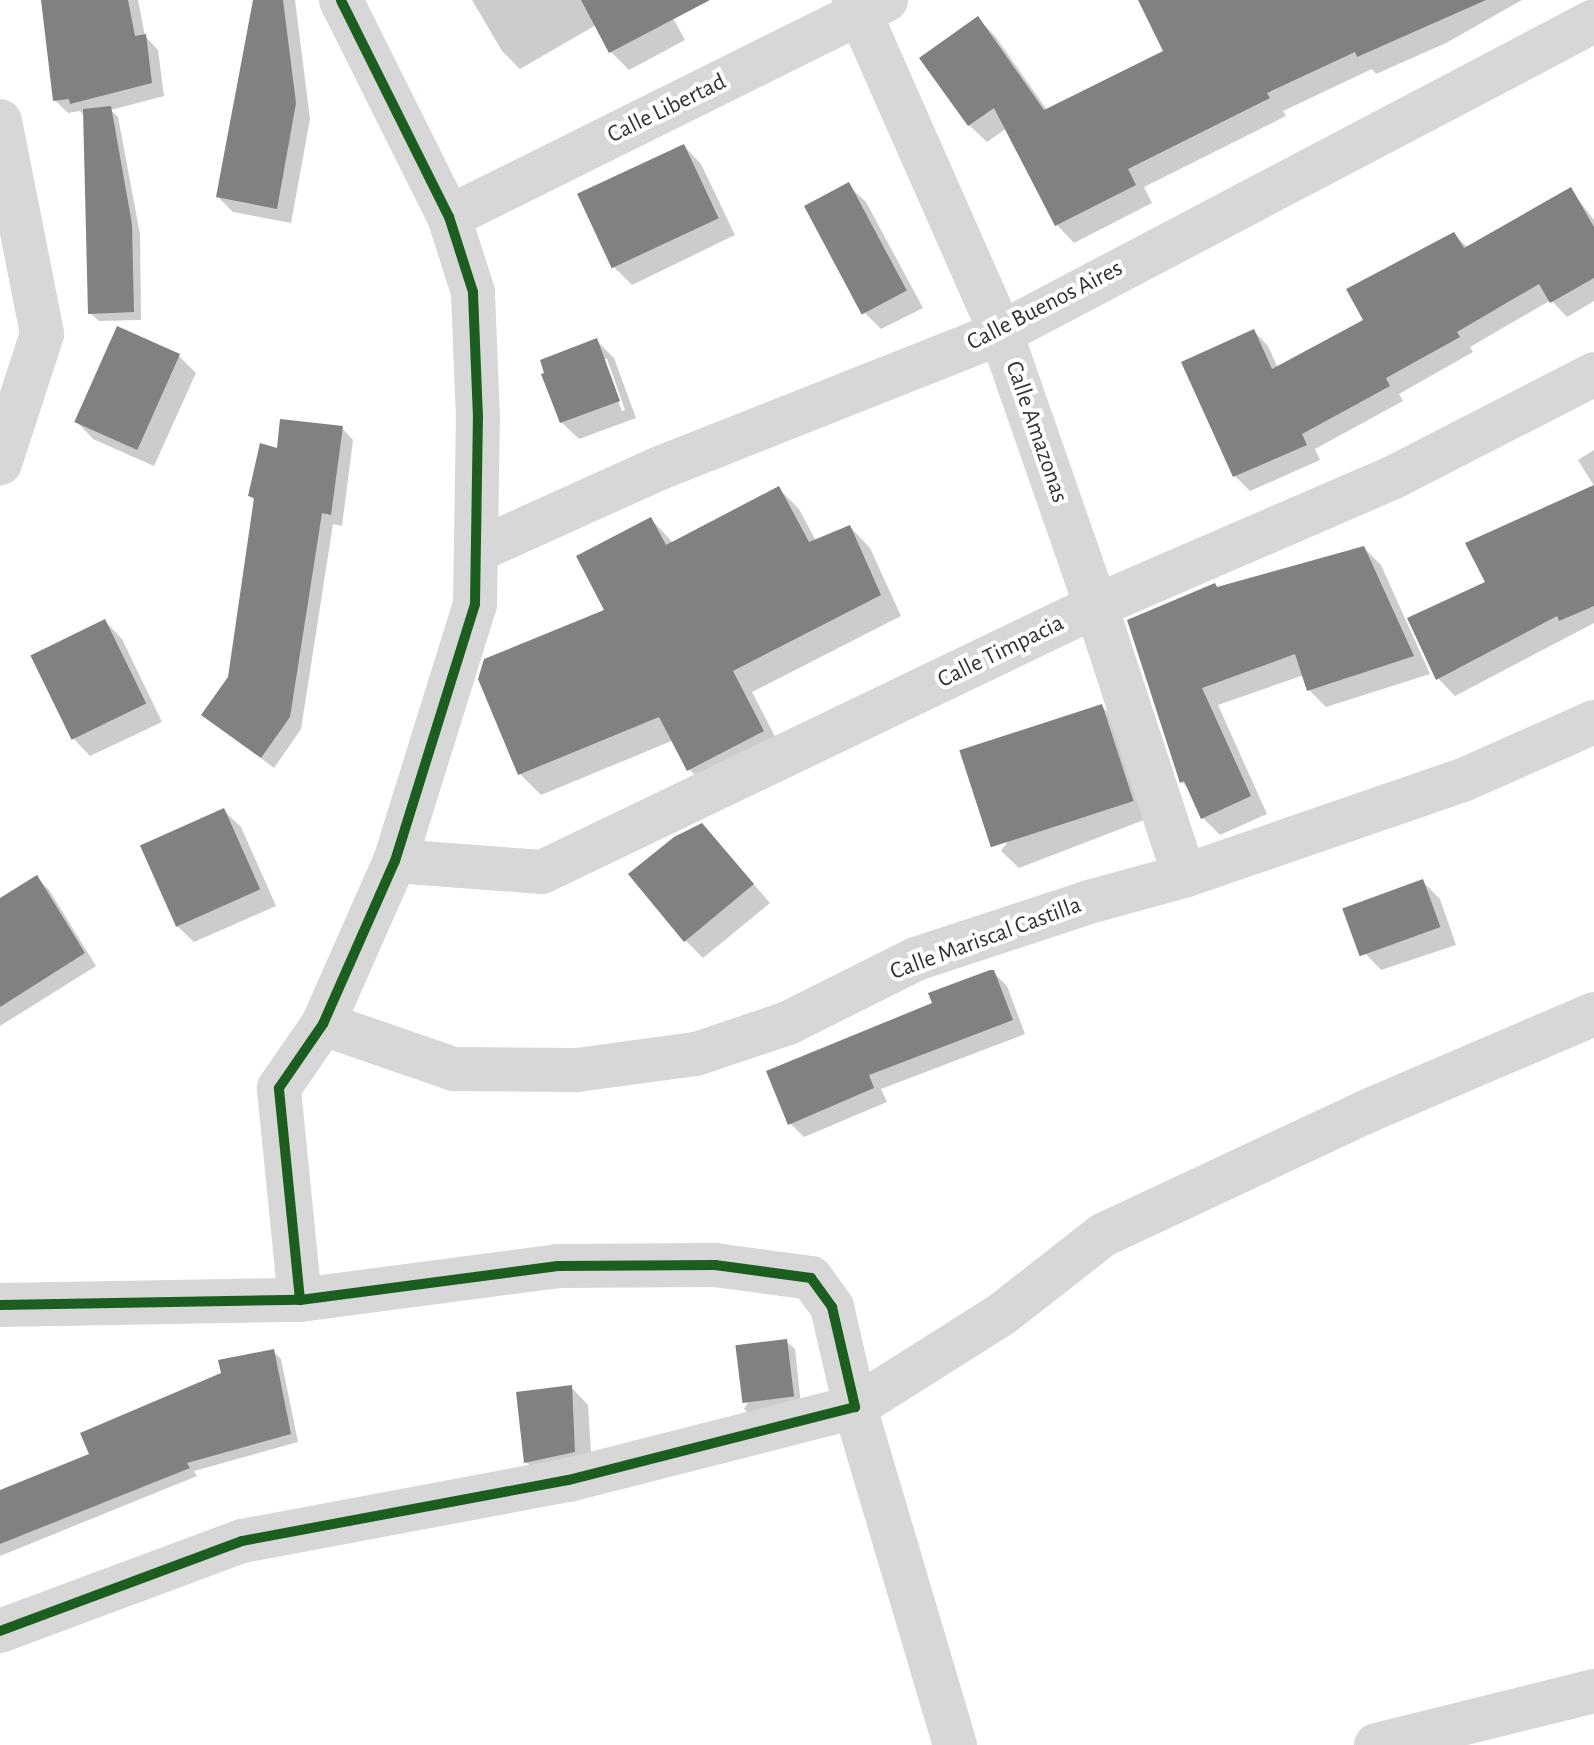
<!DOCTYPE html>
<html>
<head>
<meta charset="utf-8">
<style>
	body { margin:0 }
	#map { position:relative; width:1594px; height:1745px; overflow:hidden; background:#fff; font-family:"Alegreya Sans",sans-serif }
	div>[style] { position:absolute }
	.shadow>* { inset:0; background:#0003 }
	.building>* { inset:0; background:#818181; transform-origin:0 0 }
	.minor>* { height:44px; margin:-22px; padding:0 22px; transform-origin:22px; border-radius:22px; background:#d7d7d7 }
	.cycleway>* { height:10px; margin:-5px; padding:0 5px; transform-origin:5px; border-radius:5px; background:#1b5e20 }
	span { translate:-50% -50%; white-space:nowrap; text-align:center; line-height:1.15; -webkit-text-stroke:8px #fff; paint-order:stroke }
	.street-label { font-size:24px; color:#333 }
</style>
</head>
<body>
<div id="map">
	<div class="shadow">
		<i style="clip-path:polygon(43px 0,138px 0,145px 36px,158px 50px,164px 96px,111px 110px,118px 117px,140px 234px,141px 320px,99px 321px,90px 313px,85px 117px,80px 111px,68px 113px,55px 100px)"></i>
		<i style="clip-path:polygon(255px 0,295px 0,310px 119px,291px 223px,233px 212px,218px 197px)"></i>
		<i style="clip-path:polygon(472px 0,663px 0,685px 40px,629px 70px,611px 52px,596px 25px,520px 69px,502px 51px)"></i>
		<i style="clip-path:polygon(1232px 0,1522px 0,1446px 43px,1376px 74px,1372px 69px,1283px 111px,1286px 116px,1144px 187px,1152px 203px,1074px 243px,1057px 225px,1007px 128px,987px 142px,969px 125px,978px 19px,995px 36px,1047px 110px,1166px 52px)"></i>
		<i style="clip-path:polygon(684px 146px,701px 164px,735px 235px,632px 285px,614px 267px)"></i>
		<i style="clip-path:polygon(848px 185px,866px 202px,923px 308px,881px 329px,864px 312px)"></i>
		<i style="clip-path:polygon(1571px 190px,1594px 220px,1594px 301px,1567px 317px,1551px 300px,1470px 347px,1473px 352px,1399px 394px,1403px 401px,1315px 449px,1320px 460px,1250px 491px,1235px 476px,1184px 363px,1254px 331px,1268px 346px,1278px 368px,1366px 321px,1454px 234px,1468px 248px)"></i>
		<i style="clip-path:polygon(evenodd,597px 341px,614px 358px,636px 418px,579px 439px,561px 422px,597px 341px,602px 359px,607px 359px,625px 410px,622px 411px,602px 359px)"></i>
		<i style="clip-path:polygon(179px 356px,196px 373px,154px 466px,93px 439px,76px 421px)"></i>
		<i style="clip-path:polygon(342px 428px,353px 440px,342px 526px,333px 524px,301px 729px,274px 768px,203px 714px,230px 677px,255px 501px,250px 496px,279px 450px)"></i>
		<i style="clip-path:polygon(1594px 450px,1594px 486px,1578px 460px)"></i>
		<i style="clip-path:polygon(1594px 487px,1594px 623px,1455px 696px,1438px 678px,1488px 583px)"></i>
		<i style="clip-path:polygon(778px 488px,799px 509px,816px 541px,850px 527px,870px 548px,901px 616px,752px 692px,783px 752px,709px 790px,689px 769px,674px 740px,541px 795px,520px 774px,607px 611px,651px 519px,674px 544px)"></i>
		<i style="clip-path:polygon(1364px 548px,1381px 565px,1430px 674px,1326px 707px,1309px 690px,1304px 675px,1218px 705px,1267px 814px,1220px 835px,1203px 818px,1191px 791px,1182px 782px,1218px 588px)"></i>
		<i style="clip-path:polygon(105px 621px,122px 639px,162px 722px,90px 756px,73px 738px)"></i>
		<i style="clip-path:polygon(1101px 706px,1119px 723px,1149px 818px,1019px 868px,1001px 851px)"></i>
		<i style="clip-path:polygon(223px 810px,241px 827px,276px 906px,194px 942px,176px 925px)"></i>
		<i style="clip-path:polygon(702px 825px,770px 903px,703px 958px,685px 940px)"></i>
		<i style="clip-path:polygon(37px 878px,49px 890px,96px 966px,0 1026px,0 900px)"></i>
		<i style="clip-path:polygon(1422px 881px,1440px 899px,1456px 945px,1381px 970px,1364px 952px)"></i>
		<i style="clip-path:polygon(993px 972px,1007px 986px,1025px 1034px,881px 1089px,887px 1102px,804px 1137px,790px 1123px)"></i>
		<i style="clip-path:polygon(786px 1341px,795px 1349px,801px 1405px,753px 1417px,744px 1409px)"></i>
		<i style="clip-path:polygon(273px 1351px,281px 1359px,298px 1442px,194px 1471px,197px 1476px,0 1556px,0 1492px,92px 1456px)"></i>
		<i style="clip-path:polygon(571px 1387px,588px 1405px,592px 1469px,544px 1479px,526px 1462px)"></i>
	</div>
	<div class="building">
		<i style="clip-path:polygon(41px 0,128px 0,135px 36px,146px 34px,152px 83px,70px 104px,69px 99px,53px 101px)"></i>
		<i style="clip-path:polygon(253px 0,283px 0,296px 103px,277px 209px,216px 197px)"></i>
		<i style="clip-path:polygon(581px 0,710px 0,609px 53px)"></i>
		<i style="clip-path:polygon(1138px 0,1486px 0,1357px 57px,1355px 52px,1267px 93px,1270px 98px,1128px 169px,1136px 185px,1055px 226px,994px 108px,968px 126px,919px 58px,978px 16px,1044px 110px,1163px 51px)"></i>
		<i style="clip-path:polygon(111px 106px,132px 224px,134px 312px,88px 314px,83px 109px)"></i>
		<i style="left:684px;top:144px;width:82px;height:118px;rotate:65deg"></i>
		<i style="left:849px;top:182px;width:123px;height:51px;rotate:62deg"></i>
		<i style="clip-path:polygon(1571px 187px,1594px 227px,1594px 278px,1550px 303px,1539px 284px,1457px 332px,1460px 337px,1386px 378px,1390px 386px,1302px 434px,1307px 445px,1233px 477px,1181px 362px,1254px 329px,1272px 369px,1363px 320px,1346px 289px,1454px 232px,1464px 248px)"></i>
		<i style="left:117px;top:326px;width:69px;height:105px;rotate:24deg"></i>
		<i style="clip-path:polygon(597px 338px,620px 401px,560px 423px,541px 374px,544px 373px,540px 360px)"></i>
		<i style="clip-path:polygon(280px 419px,343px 426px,331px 515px,322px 513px,290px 717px,261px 758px,201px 715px,228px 677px,254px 498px,248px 496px,260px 443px,277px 448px)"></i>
		<i style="clip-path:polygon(1594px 485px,1594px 606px,1559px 621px,1557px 616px,1436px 680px,1407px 618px,1485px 582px,1465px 543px)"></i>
		<i style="clip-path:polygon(779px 486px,809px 542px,850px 525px,881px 595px,733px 671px,764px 731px,687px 771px,659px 717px,518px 775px,478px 679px,484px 659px,604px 610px,576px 556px,651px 517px,666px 545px)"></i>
		<i style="clip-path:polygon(1364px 546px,1414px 656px,1307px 691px,1295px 654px,1202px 688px,1251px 796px,1201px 819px,1184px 781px,1180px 783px,1127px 620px,1215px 583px,1217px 587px)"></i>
		<i style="left:105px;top:619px;width:94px;height:83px;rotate:64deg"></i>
		<i style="left:1102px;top:704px;width:102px;height:150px;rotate:72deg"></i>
		<i style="left:224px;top:808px;width:89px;height:92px;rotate:66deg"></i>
		<i style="clip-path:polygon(702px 823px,754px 884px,684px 942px,628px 874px,674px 837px)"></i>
		<i style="clip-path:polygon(37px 875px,85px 953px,0 1007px,0 898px)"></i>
		<i style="left:1423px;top:879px;width:51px;height:86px;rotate:70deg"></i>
		<i style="clip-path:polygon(990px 970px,994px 970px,1013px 1020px,869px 1075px,874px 1088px,788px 1125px,766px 1071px,932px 1003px,928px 993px)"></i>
		<i style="left:787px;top:1339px;width:58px;height:52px;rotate:83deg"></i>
		<i style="clip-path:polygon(274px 1349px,291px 1434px,187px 1463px,190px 1468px,0 1544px,0 1490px,89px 1454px,80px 1433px,221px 1373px,218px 1360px)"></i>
		<i style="clip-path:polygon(572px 1385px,575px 1452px,524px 1463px,516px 1392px)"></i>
	</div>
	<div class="minor">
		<i style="left:854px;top:0;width:364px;rotate:66.2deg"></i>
		<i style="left:1001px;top:333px;width:289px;rotate:70.8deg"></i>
		<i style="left:1096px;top:606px;width:284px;rotate:71.9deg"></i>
		<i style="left:0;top:121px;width:217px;rotate:78.8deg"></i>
		<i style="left:42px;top:334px;width:136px;rotate:108deg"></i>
		<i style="left:449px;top:217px;width:488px;rotate:-26.4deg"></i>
		<i style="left:476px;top:551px;width:202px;rotate:-24.3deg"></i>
		<i style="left:660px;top:468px;width:367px;rotate:-21.6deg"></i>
		<i style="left:1001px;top:333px;width:670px;rotate:-27.75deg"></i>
		<i style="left:395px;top:861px;width:147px;rotate:4.3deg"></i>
		<i style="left:542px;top:872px;width:615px;rotate:-25.65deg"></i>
		<i style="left:1096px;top:606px;width:322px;rotate:-23.4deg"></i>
		<i style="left:1392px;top:478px;width:227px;rotate:-27.2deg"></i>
		<i style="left:323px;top:1024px;width:139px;rotate:19deg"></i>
		<i style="left:454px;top:1069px;width:123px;rotate:0.5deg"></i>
		<i style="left:577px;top:1070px;width:120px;rotate:-7.7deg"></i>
		<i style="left:696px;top:1054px;width:97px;rotate:-18.6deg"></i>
		<i style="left:788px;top:1023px;width:143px;rotate:-26.6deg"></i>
		<i style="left:916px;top:959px;width:182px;rotate:-18.2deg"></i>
		<i style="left:1089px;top:902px;width:98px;rotate:-15.3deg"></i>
		<i style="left:1184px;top:876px;width:295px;rotate:-19deg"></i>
		<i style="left:1463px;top:780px;width:143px;rotate:-23.9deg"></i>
		<i style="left:300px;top:1300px;width:213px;rotate:-95.7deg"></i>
		<i style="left:279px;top:1088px;width:78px;rotate:-55.5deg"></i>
		<i style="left:323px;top:1024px;width:178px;rotate:-66.2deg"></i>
		<i style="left:395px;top:861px;width:269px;rotate:-72.7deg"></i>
		<i style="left:475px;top:604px;width:186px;rotate:-89.1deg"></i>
		<i style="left:478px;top:418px;width:126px;rotate:-92.3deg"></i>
		<i style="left:473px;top:292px;width:79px;rotate:-107.7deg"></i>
		<i style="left:449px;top:217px;width:242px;rotate:-116.5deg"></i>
		<i style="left:0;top:1305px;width:300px;rotate:-1deg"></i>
		<i style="left:300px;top:1300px;width:260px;rotate:-7.5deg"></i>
		<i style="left:558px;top:1266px;width:157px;rotate:-0.4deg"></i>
		<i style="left:715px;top:1265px;width:97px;rotate:7.7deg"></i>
		<i style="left:811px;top:1278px;width:36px;rotate:54deg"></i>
		<i style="left:832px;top:1307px;width:103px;rotate:77deg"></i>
		<i style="left:855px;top:1407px;width:296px;rotate:165.7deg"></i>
		<i style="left:568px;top:1480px;width:332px;rotate:169.4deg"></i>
		<i style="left:242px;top:1541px;width:258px;rotate:159.6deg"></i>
		<i style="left:955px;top:1745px;width:352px;rotate:-106.5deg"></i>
		<i style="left:855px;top:1407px;width:174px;rotate:-32.3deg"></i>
		<i style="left:1002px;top:1314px;width:128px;rotate:-38deg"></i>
		<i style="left:1103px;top:1235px;width:295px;rotate:-25.1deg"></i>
		<i style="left:1370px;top:1110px;width:244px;rotate:-23.2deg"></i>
		<i style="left:1376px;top:1745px;width:225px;rotate:-13.9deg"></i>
	</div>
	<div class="cycleway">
		<i style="left:300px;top:1300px;width:213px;rotate:-95.7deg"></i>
		<i style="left:279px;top:1088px;width:78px;rotate:-55.5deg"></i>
		<i style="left:323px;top:1024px;width:178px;rotate:-66.2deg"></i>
		<i style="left:395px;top:861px;width:269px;rotate:-72.7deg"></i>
		<i style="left:475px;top:604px;width:186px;rotate:-89.1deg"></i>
		<i style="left:478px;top:418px;width:126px;rotate:-92.3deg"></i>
		<i style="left:473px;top:292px;width:79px;rotate:-107.7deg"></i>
		<i style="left:449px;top:217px;width:242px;rotate:-116.5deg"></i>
		<i style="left:0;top:1305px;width:300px;rotate:-1deg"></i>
		<i style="left:300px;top:1300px;width:260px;rotate:-7.5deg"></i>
		<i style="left:558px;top:1266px;width:157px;rotate:-0.4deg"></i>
		<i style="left:715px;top:1265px;width:97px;rotate:7.7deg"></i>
		<i style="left:811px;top:1278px;width:36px;rotate:54deg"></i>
		<i style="left:832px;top:1307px;width:103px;rotate:77deg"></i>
		<i style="left:855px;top:1407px;width:296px;rotate:165.7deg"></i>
		<i style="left:568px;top:1480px;width:332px;rotate:169.4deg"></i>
		<i style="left:242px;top:1541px;width:258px;rotate:159.6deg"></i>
	</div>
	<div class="street-label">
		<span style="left:667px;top:109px;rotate:-26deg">Calle Libertad</span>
		<span style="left:1045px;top:306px;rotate:-27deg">Calle Buenos Aires</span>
		<span style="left:1036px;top:432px;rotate:71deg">Calle Amazonas</span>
		<span style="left:1001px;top:652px;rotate:-26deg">Calle Timpacia</span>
		<span style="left:986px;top:939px;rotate:-20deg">Calle Mariscal Castilla</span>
	</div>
</div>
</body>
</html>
